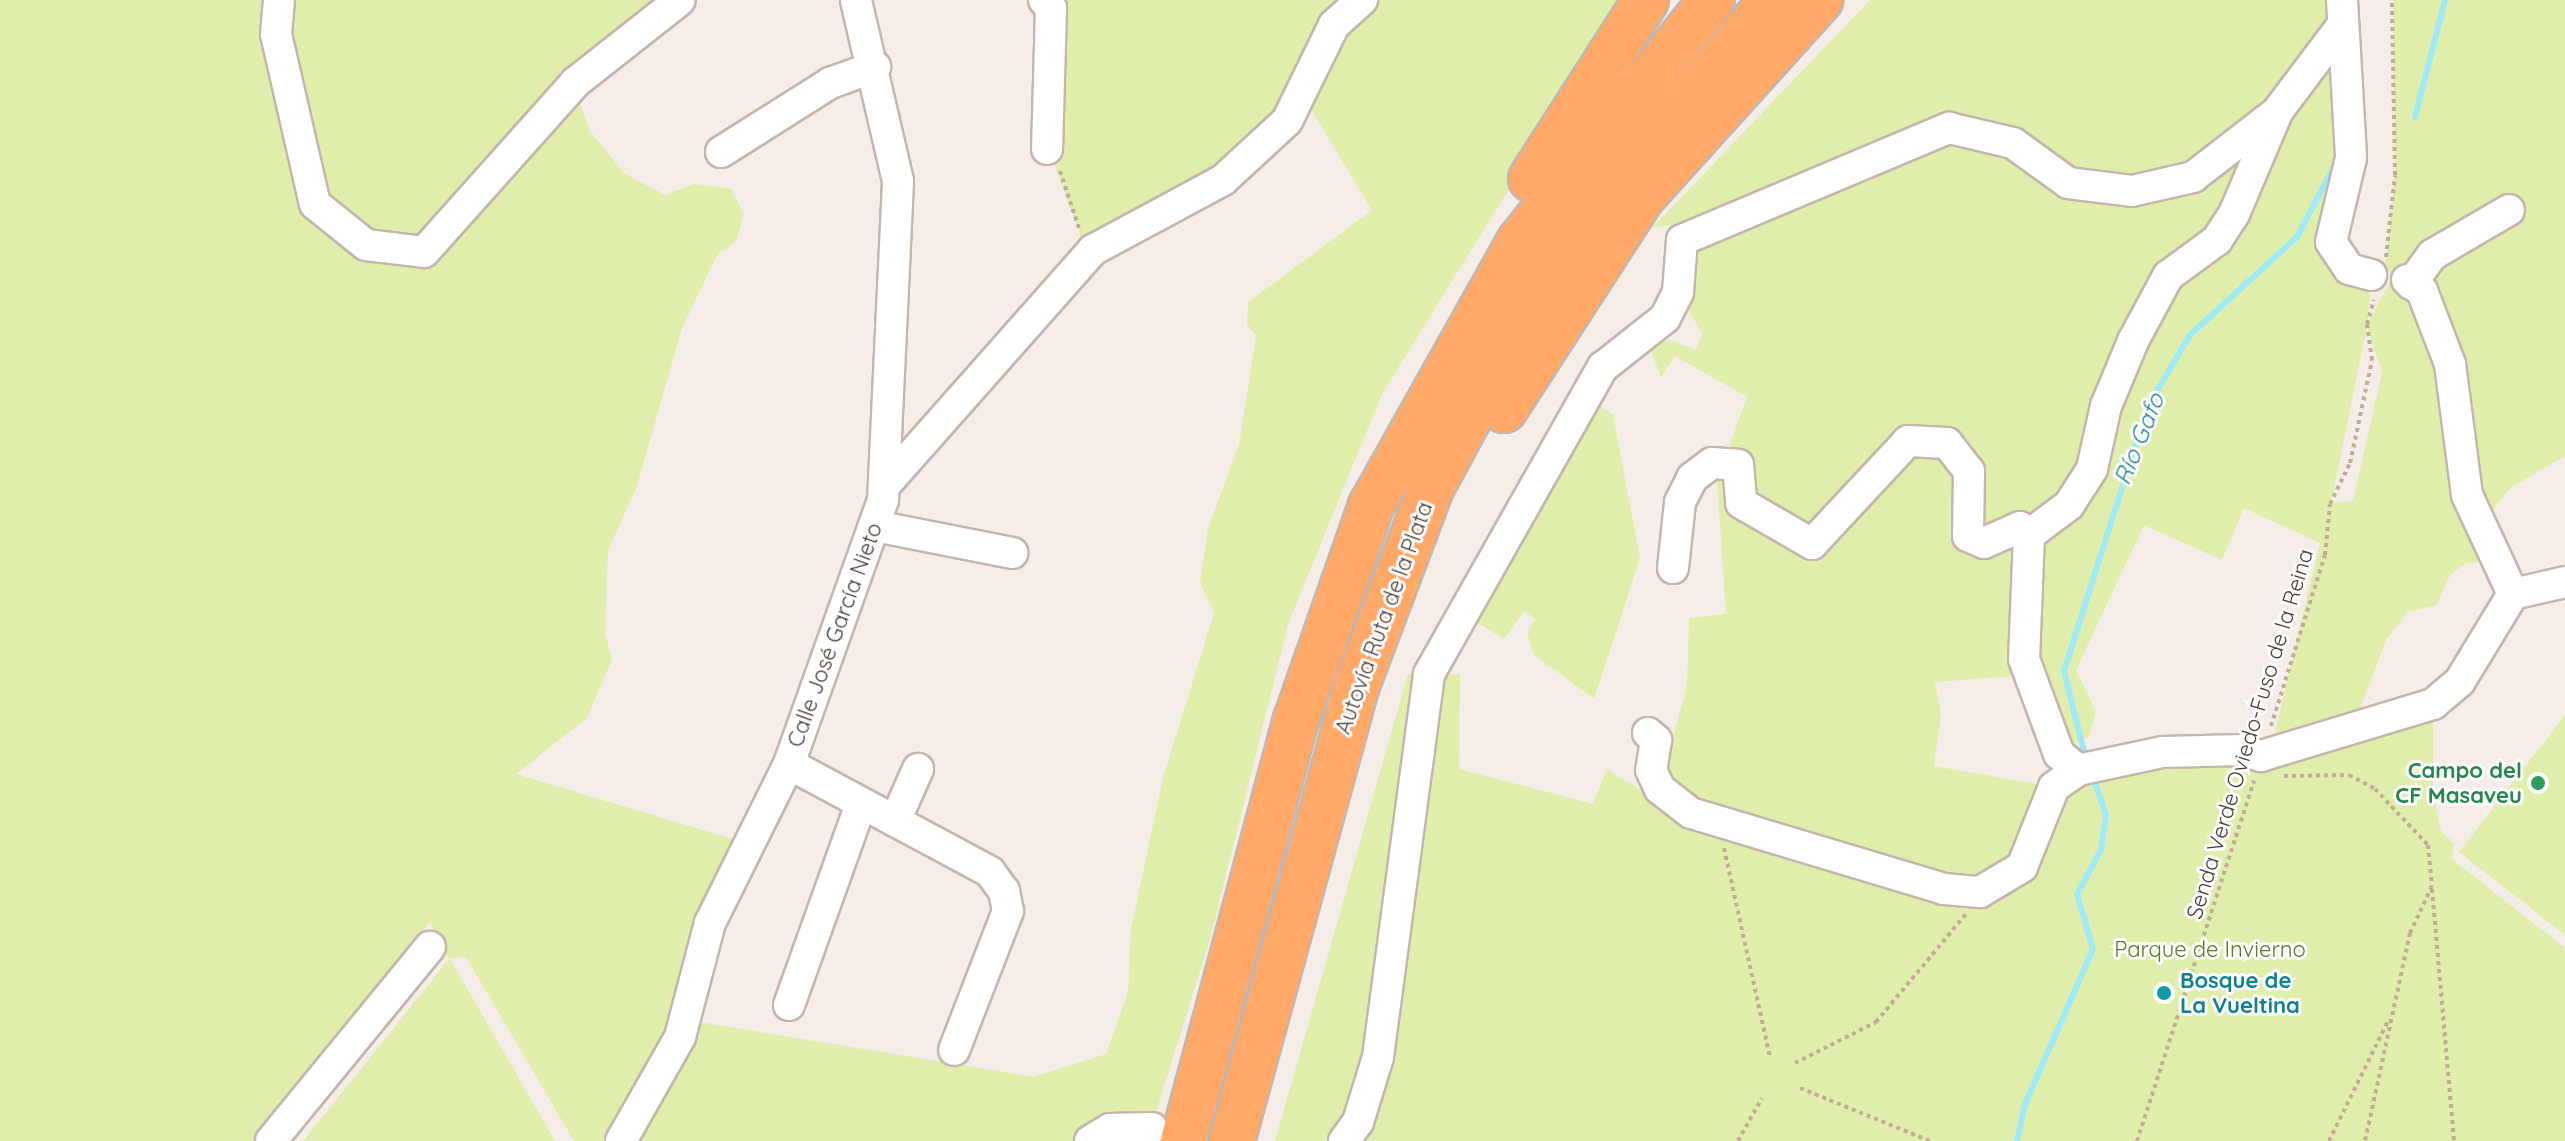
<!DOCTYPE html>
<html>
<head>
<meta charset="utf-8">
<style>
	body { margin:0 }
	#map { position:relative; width:2565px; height:1141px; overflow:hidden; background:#f5ede7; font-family:Quicksand,sans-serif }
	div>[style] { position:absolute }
	.green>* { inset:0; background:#e0eeab }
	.stream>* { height:6px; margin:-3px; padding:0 3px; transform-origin:3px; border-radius:3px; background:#9de9f8 }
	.path>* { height:4px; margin-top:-2px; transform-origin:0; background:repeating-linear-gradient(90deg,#c5aa98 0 4px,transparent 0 8px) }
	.roads { filter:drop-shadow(2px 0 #c5b5ab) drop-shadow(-2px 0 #c5b5ab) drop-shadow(0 2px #c5b5ab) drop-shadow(0 -2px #c5b5ab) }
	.minor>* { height:30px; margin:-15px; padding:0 15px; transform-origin:15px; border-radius:15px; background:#fff }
	.highway>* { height:44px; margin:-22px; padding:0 22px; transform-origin:22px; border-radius:22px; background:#ffa868 }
	.dots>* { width:22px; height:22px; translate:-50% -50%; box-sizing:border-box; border:4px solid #fff; border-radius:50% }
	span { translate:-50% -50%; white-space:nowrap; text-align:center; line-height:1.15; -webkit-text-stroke:6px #fff; paint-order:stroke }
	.street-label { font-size:22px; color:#493c35 }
	.leisure-label { font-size:22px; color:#27864d; font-weight:700 }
	.right { translate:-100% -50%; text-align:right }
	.park-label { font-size:22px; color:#597c20 }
	.culture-label { font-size:22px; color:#0d838f; font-weight:700 }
	.left { translate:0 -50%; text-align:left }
	.water-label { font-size:24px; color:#1d8096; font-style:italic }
</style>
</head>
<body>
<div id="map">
	<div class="green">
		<i style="clip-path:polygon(0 0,661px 0,578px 97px,590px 131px,624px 173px,665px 195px,694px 184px,731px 189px,744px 214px,735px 243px,718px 253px,682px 328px,636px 489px,608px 550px,605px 633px,612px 659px,587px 718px,516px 774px,736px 840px,668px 1029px,604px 1141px,574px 1141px,466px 957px,450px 959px,555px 1141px,303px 1141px,449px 959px,430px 922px,252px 1141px,0 1141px)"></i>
		<i style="clip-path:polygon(1056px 0,1353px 0,1283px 107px,1240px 158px,1086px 251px,1052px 158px)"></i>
		<i style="clip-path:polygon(1362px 0,1626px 0,1382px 394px,1288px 624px,1211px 936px,1147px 1141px,639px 1141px,699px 1022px,1033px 1077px,1106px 1054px,1128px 992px,1131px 929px,1163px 778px,1214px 613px,1200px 583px,1208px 528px,1239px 445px,1256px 336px,1247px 324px,1248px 302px,1372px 210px,1301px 93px)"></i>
		<i style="clip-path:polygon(evenodd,1870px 0,2342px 0,2331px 242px,2371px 275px,2368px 322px,2393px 277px,2385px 266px,2395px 175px,2393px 0,2565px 0,2565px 456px,2510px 488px,2488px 517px,2422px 291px,2497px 561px,2466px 563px,2450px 575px,2436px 606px,2408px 611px,2386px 640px,2357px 717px,2273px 740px,2320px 543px,2244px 508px,2222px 560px,2144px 525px,2076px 670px,2096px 712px,2089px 737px,2059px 754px,2029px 675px,1935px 682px,1941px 715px,1934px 766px,2054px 787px,2037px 843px,1980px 892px,1660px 789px,1687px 685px,1689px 618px,1726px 614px,1717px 480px,1747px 397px,1675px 356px,1661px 377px,1650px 348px,1670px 340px,1696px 350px,1702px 333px,1678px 292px,1688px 224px,1653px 227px,1870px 0,2367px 326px,2382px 373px,2353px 501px,2331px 504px,2367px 326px)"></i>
		<i style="clip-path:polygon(1595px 402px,1613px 415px,1640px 558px,1594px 699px,1533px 654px,1527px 632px,1535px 619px,1524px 611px,1504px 639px,1475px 621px)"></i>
		<i style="clip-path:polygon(1408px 674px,1460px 674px,1459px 769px,1593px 804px,1607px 769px,1701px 828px,1933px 897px,2041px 858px,2068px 786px,2433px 712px,2433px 792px,2441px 831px,2454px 843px,2452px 859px,2565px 948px,2565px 1141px,1275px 1141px)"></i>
		<i style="clip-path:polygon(2565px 715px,2565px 935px,2459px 852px)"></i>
	</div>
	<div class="stream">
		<i style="left:2415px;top:117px;width:121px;rotate:-75.6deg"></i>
		<i style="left:2086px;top:760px;width:92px;rotate:-103.9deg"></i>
		<i style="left:2064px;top:671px;width:278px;rotate:-72.4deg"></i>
		<i style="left:2148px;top:406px;width:82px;rotate:-59.4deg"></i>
		<i style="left:2190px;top:335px;width:145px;rotate:-42.5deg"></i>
		<i style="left:2297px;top:237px;width:76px;rotate:-62.4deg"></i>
		<i style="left:2017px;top:1141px;width:38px;rotate:-78deg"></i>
		<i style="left:2025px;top:1104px;width:169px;rotate:-66.3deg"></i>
		<i style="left:2093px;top:949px;width:57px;rotate:-106.2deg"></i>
		<i style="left:2077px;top:894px;width:50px;rotate:-61.4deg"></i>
		<i style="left:2101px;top:850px;width:35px;rotate:-82deg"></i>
		<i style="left:2106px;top:815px;width:43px;rotate:-108.9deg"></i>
	</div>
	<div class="path">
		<i style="left:1060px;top:171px;width:63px;rotate:71.6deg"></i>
		<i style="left:2386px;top:257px;width:82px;rotate:-83.7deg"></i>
		<i style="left:2395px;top:175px;width:175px;rotate:-91deg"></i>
		<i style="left:2271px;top:726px;width:179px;rotate:-72.5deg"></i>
		<i style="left:2325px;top:555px;width:51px;rotate:-84.4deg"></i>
		<i style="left:2330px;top:504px;width:46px;rotate:-64deg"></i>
		<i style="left:2350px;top:463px;width:105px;rotate:-77.9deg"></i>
		<i style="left:2372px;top:360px;width:36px;rotate:-98deg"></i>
		<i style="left:2367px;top:324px;width:25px;rotate:-74deg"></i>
		<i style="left:2284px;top:776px;width:65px;rotate:-0.9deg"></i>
		<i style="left:2349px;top:775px;width:30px;rotate:28deg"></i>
		<i style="left:2375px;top:789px;width:77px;rotate:46.6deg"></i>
		<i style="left:2428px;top:845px;width:41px;rotate:84.4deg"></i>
		<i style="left:2432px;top:886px;width:52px;rotate:115.1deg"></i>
		<i style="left:2410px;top:933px;width:213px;rotate:102.2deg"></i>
		<i style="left:1724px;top:848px;width:214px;rotate:77.6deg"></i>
		<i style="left:2432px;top:889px;width:253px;rotate:85deg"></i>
		<i style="left:1795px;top:1063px;width:91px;rotate:-26.8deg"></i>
		<i style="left:1876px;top:1022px;width:141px;rotate:-50.2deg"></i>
		<i style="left:1800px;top:1088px;width:140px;rotate:22.2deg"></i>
		<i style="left:1738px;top:1141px;width:49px;rotate:-60.8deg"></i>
		<i style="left:2137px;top:1141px;width:379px;rotate:-72deg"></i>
		<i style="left:2329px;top:1141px;width:134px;rotate:-63.8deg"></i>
	</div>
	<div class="roads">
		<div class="minor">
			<i style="left:279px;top:0;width:34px;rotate:95deg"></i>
			<i style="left:276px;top:34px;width:174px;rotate:77.1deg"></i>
			<i style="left:315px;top:204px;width:65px;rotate:38.8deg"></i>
			<i style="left:366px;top:245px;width:58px;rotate:6.9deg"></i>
			<i style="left:424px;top:252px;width:228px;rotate:-48.2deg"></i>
			<i style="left:576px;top:82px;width:132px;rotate:-38.3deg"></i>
			<i style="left:1044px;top:0;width:11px;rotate:49deg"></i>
			<i style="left:1051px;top:8px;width:141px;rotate:91.6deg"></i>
			<i style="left:2342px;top:0;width:158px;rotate:86.7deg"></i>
			<i style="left:2351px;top:158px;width:86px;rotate:103.4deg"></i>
			<i style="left:2331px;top:242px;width:32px;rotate:56deg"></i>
			<i style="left:2349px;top:269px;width:23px;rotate:15deg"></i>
			<i style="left:721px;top:152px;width:129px;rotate:-32.3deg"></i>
			<i style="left:830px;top:83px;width:48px;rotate:-19.6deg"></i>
			<i style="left:2407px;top:280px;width:19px;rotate:36deg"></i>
			<i style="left:2422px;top:291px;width:78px;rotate:69deg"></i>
			<i style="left:2450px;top:364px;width:132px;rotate:82.6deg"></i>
			<i style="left:2467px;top:495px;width:109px;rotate:65.1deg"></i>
			<i style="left:2411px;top:284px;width:36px;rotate:-54deg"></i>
			<i style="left:2432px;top:255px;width:89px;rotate:-30.3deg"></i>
			<i style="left:885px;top:485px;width:314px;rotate:-48.5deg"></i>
			<i style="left:1093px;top:250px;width:148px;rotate:-28.3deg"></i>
			<i style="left:1223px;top:180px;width:87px;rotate:-42.7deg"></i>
			<i style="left:1287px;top:121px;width:107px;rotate:-63.9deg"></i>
			<i style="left:1334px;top:25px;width:38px;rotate:-42deg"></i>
			<i style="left:875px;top:526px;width:140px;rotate:11.1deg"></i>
			<i style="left:2029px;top:535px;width:50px;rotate:-36.9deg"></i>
			<i style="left:2069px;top:505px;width:43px;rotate:-57.4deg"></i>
			<i style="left:2092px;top:469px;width:65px;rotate:-77.5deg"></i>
			<i style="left:2106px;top:406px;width:70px;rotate:-67.4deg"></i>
			<i style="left:2133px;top:341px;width:74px;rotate:-61.7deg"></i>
			<i style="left:2168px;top:276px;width:61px;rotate:-36.3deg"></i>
			<i style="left:2217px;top:240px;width:31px;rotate:-57deg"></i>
			<i style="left:2234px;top:214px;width:108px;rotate:-67deg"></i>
			<i style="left:1673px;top:568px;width:66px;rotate:-83.9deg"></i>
			<i style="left:1680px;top:502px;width:27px;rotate:-63deg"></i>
			<i style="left:1692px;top:478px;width:25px;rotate:-37deg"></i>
			<i style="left:1712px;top:463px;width:26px;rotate:4deg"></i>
			<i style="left:1738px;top:465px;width:38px;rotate:85deg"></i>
			<i style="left:1741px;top:503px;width:82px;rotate:30deg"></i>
			<i style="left:1812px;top:544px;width:141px;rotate:-47deg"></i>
			<i style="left:1908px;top:441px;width:39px;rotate:3deg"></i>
			<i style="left:1947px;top:443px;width:36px;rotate:52deg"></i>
			<i style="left:1969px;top:471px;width:65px;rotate:90.9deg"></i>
			<i style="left:1968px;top:536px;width:17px;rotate:24deg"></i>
			<i style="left:1984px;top:543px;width:39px;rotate:-24deg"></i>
			<i style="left:2020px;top:527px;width:12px;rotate:42deg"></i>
			<i style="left:2029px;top:535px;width:124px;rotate:92.3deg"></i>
			<i style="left:2024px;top:659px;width:101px;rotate:69.8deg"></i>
			<i style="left:2059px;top:754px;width:25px;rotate:40deg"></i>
			<i style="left:1648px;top:733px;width:11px;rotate:41deg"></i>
			<i style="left:1656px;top:740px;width:30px;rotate:99deg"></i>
			<i style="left:1651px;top:770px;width:21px;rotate:65deg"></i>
			<i style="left:1660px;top:789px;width:39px;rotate:38deg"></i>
			<i style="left:1691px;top:813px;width:264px;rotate:16.7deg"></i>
			<i style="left:1944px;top:889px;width:36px;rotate:5deg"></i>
			<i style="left:1980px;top:892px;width:49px;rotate:-30.8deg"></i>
			<i style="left:2022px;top:867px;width:86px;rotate:-68.2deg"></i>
			<i style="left:2054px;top:787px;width:29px;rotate:-35deg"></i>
			<i style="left:2078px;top:770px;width:87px;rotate:-12deg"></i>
			<i style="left:2163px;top:752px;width:79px;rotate:-1.5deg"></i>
			<i style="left:2242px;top:750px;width:20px;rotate:18deg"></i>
			<i style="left:2261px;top:756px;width:180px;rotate:-16.8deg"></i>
			<i style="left:2433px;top:704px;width:35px;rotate:-40deg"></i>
			<i style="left:2460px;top:681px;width:102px;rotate:-58.7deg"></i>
			<i style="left:2513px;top:594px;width:53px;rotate:-13deg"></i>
			<i style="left:789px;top:764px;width:228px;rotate:28.2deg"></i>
			<i style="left:990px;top:872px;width:24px;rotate:54deg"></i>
			<i style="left:1004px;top:891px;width:20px;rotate:79deg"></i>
			<i style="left:1008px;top:911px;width:149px;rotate:111.2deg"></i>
			<i style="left:895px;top:821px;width:57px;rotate:-66.1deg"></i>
			<i style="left:789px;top:1005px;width:214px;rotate:-70.3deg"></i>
			<i style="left:271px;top:1141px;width:251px;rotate:-50.7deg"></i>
			<i style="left:621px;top:1141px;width:120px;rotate:-60.4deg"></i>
			<i style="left:680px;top:1037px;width:118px;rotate:-75.3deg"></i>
			<i style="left:710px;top:923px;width:178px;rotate:-63.6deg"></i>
			<i style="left:789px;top:764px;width:280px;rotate:-70.4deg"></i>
			<i style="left:883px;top:500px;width:319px;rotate:-87.3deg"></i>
			<i style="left:898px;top:181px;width:186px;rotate:-103.1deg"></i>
			<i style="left:1090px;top:1141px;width:23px;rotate:-31deg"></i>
			<i style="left:1110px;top:1129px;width:42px;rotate:-1.4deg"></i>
			<i style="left:1344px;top:1141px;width:24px;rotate:-54deg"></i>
			<i style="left:1358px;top:1122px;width:68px;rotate:-72.9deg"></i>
			<i style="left:1378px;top:1057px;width:386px;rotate:-82.4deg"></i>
			<i style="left:1429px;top:674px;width:353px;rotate:-60.5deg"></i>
			<i style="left:1603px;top:367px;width:79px;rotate:-38.3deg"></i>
			<i style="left:1665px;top:318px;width:29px;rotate:-63deg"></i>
			<i style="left:1678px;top:292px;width:52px;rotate:-85.6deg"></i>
			<i style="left:1682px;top:240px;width:290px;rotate:-22.8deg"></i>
			<i style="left:1949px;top:128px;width:66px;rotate:13.2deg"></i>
			<i style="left:2013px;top:143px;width:68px;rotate:36deg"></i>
			<i style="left:2068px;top:183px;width:64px;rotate:7.1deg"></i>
			<i style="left:2132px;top:191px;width:63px;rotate:-12.9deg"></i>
			<i style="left:2193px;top:177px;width:106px;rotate:-37.7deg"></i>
			<i style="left:2277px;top:112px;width:106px;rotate:-53deg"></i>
		</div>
		<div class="highway">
			<i style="left:1531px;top:179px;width:213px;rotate:-57.3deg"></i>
			<i style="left:1504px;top:410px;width:254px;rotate:-57.1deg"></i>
			<i style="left:1642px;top:197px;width:266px;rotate:-47.9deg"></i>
			<i style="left:1183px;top:1141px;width:436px;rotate:-75deg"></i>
			<i style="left:1296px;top:720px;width:227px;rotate:-70.7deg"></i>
			<i style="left:1371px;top:506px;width:304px;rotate:-60.7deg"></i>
			<i style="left:1520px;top:241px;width:308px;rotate:-51.5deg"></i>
			<i style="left:1232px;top:1141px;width:473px;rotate:-74.7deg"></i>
			<i style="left:1357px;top:685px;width:210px;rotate:-69.4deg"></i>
			<i style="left:1431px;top:488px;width:252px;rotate:-61.6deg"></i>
			<i style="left:1551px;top:266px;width:346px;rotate:-50.3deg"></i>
		</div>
	</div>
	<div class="dots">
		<i style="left:2538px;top:783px;background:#2e9e5b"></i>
		<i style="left:2164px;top:993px;background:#0f9aa8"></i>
	</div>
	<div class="street-label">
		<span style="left:1384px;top:618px;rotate:-70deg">Autovía Ruta de la Plata</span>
		<span style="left:835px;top:635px;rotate:-70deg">Calle José García Nieto</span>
		<span style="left:2250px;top:734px;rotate:-73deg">Senda Verde Oviedo-Fuso de la Reina</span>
	</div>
	<div class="leisure-label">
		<span class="right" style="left:2522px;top:783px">Campo del<br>CF Masaveu</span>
	</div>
	<div class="park-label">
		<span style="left:2210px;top:950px">Parque de Invierno</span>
	</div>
	<div class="culture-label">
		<span class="left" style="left:2180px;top:993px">Bosque de<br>La Vueltina</span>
	</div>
	<div class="water-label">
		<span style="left:2139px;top:439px;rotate:-68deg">Río Gafo</span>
	</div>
</div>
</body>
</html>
